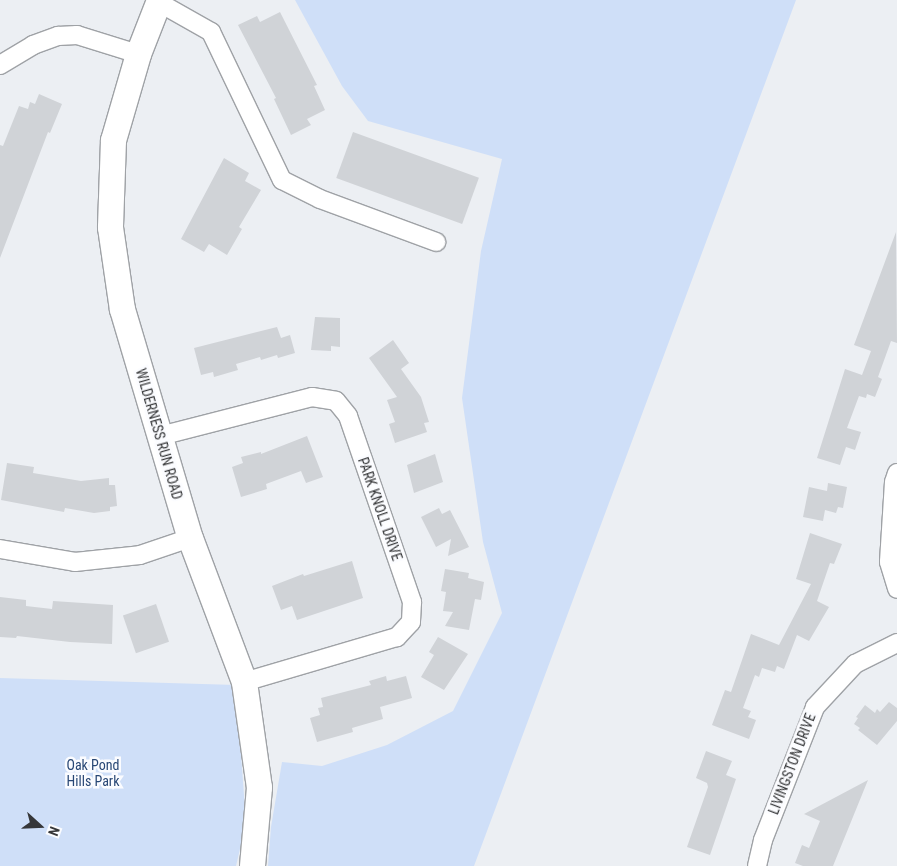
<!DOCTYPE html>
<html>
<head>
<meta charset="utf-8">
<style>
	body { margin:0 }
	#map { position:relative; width:897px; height:866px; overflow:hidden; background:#eceff3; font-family:"Roboto Condensed",sans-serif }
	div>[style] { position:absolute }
	.green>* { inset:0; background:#cfdff8 }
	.building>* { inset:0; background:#d0d3d7; transform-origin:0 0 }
	.roads { filter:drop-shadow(1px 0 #9fa2a6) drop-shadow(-1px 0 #9fa2a6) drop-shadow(0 1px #9fa2a6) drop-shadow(0 -1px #9fa2a6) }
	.street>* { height:18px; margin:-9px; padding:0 9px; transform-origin:9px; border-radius:9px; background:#fff }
	.secondary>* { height:25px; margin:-12.5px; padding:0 12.5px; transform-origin:12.5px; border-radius:12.5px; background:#fff }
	span { translate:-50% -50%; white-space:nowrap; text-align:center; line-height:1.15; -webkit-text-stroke:5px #fbfcff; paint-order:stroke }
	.street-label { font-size:14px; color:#363739 }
	.park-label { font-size:14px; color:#284775 }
	.north { position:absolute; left:15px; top:801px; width:50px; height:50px; -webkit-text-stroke:4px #fbfcff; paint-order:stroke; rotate:110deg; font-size:14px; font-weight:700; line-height:20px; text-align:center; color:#363739 }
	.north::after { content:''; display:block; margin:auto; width:18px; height:22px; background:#363739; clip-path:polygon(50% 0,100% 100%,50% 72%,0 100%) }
</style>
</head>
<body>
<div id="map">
	<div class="green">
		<i style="clip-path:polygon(295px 0,796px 0,474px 866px,268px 866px,271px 827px,282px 762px,322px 766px,387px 745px,453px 711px,502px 613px,483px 542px,462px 398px,481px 251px,502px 159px,368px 121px,342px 86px)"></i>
		<i style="clip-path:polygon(0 678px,236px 685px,246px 823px,236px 866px,0 866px)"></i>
	</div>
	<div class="building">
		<i style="clip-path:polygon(280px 12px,317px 85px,314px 86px,325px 110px,307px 119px,311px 125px,291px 135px,274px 99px,276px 98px,238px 25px,257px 16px,260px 22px)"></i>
		<i style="clip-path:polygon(39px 94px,62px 104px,50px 133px,48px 132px,0 258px,0 145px,3px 146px,19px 106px,28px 109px,30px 102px,35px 104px)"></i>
		<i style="left:353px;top:132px;width:134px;height:49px;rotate:20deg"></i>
		<i style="clip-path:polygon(224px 158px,249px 173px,245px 181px,261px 190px,239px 227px,242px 229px,227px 255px,209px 244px,204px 252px,181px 239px)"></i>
		<i style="clip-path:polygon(896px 232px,897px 343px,891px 341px,878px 377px,882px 379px,875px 397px,867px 394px,866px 398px,859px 396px,847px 428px,861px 432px,855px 450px,846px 447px,840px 465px,817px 458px,845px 369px,862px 375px,871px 351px,854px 345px)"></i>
		<i style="clip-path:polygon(315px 317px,340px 318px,340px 347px,331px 346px,331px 351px,311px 350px)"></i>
		<i style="clip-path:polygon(277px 327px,281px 338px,290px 335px,295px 353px,278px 358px,277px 355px,261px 360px,260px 357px,236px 364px,238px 370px,214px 377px,213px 372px,201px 375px,194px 348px)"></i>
		<i style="clip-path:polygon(393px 340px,409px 363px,401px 369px,421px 397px,429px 422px,424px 423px,427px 432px,395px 443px,389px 424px,395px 422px,387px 400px,397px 397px,369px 358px)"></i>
		<i style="clip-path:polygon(307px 436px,323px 477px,306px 483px,301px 471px,266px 484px,267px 489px,241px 497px,232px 467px,243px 463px,241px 457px,261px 452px,261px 454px)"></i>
		<i style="clip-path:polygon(435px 454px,443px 482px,414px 493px,407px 465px)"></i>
		<i style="clip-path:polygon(7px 463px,34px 467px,33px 473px,81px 481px,109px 478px,109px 485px,115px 485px,117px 506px,110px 507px,110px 511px,94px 513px,65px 508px,64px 512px,1px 500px)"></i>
		<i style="clip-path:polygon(828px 483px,847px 487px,843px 508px,838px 507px,836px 513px,825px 510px,823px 521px,803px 517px,809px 487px,827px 491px)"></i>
		<i style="clip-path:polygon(439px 508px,442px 514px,450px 510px,469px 547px,448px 556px,451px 539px,436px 547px,421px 517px)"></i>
		<i style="clip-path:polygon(810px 533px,842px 544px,834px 564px,830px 563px,817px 601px,829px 607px,809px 641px,797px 635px,784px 669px,777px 666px,775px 672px,762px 668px,759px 677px,755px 675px,743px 708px,751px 711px,748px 717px,756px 720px,749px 739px,712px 725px,725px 690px,731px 692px,751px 634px,779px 645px,811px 584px,796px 579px)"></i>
		<i style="clip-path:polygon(352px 561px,363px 598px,297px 620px,292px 606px,281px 610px,272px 586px,303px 574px,304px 576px)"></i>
		<i style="clip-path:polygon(445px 569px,469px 573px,468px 578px,484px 582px,481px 600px,475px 599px,469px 630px,445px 626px,453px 612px,443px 611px,446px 592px,441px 591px)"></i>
		<i style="clip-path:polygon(0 597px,26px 600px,26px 606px,52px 609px,53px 601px,113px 605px,112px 644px,70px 642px,17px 636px,16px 638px,0 637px)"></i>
		<i style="left:156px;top:604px;width:40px;height:35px;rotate:71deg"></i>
		<i style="clip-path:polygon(438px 637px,468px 654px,444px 690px,421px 677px,434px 655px,429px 652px)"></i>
		<i style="clip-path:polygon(386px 676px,387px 681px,406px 676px,412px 698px,380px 707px,383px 719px,352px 728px,353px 732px,317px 742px,310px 718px,320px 715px,318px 708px,323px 707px,321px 698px,371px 685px,369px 681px)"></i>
		<i style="clip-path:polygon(889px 702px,897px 708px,897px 721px,877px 745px,858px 730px,860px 728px,854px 724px,858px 718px,856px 717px,865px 705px,875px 713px,877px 709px,880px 712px)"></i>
		<i style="clip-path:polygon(706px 751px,732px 761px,726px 775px,736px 779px,710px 855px,687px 847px,708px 787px,707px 783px,696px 778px)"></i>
		<i style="clip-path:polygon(868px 780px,833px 866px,803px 866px,795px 863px,802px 845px,809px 848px,820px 821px,804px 814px)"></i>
	</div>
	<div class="roads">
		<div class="street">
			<i style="left:158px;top:2px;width:61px;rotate:29.5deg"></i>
			<i style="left:211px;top:32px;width:164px;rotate:64.4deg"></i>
			<i style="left:282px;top:180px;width:42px;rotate:26.6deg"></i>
			<i style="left:320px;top:199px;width:124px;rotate:20.3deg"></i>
			<i style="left:0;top:65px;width:39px;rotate:-31deg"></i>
			<i style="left:33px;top:45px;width:27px;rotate:-20deg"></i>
			<i style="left:58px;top:36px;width:19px;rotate:-3deg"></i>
			<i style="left:77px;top:35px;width:64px;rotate:17.3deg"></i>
			<i style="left:160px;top:436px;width:157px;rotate:-14.4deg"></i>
			<i style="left:312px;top:397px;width:24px;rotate:9deg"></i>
			<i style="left:336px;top:401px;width:19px;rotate:51deg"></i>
			<i style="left:348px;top:416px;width:197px;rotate:71deg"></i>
			<i style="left:412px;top:602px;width:20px;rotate:93deg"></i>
			<i style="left:411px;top:622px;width:21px;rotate:133deg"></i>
			<i style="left:397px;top:637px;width:159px;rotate:163.6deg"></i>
			<i style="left:897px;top:473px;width:9px;rotate:108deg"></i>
			<i style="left:894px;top:482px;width:80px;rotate:93.6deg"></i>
			<i style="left:889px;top:562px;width:28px;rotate:73deg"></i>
			<i style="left:0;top:549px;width:76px;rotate:9.8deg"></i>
			<i style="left:75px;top:562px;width:65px;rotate:-6.1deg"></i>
			<i style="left:140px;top:555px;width:53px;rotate:-18.8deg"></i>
			<i style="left:757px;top:866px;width:27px;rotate:-77deg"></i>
			<i style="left:763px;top:840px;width:143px;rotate:-68.6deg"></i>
			<i style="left:815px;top:707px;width:59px;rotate:-47.1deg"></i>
			<i style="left:855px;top:664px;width:47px;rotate:-26.6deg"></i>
		</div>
		<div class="secondary">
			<i style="left:159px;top:0;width:58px;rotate:111.3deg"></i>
			<i style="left:138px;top:54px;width:90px;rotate:106.2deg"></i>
			<i style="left:113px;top:140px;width:87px;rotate:92deg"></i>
			<i style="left:110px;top:227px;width:83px;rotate:81.7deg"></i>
			<i style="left:122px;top:309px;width:239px;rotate:73.5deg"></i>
			<i style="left:190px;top:538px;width:154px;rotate:69.4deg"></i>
			<i style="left:244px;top:682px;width:106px;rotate:81.9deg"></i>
			<i style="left:259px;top:787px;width:79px;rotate:95.1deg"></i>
		</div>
	</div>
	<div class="street-label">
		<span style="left:159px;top:434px;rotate:74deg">WILDERNESS RUN ROAD</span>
		<span style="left:380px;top:509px;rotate:71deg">PARK KNOLL DRIVE</span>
		<span style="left:792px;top:764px;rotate:-69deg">LIVINGSTON DRIVE</span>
	</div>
	<div class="park-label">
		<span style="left:93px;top:773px">Oak Pond<br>Hills Park</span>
	</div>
	<div class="north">N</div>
</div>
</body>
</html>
